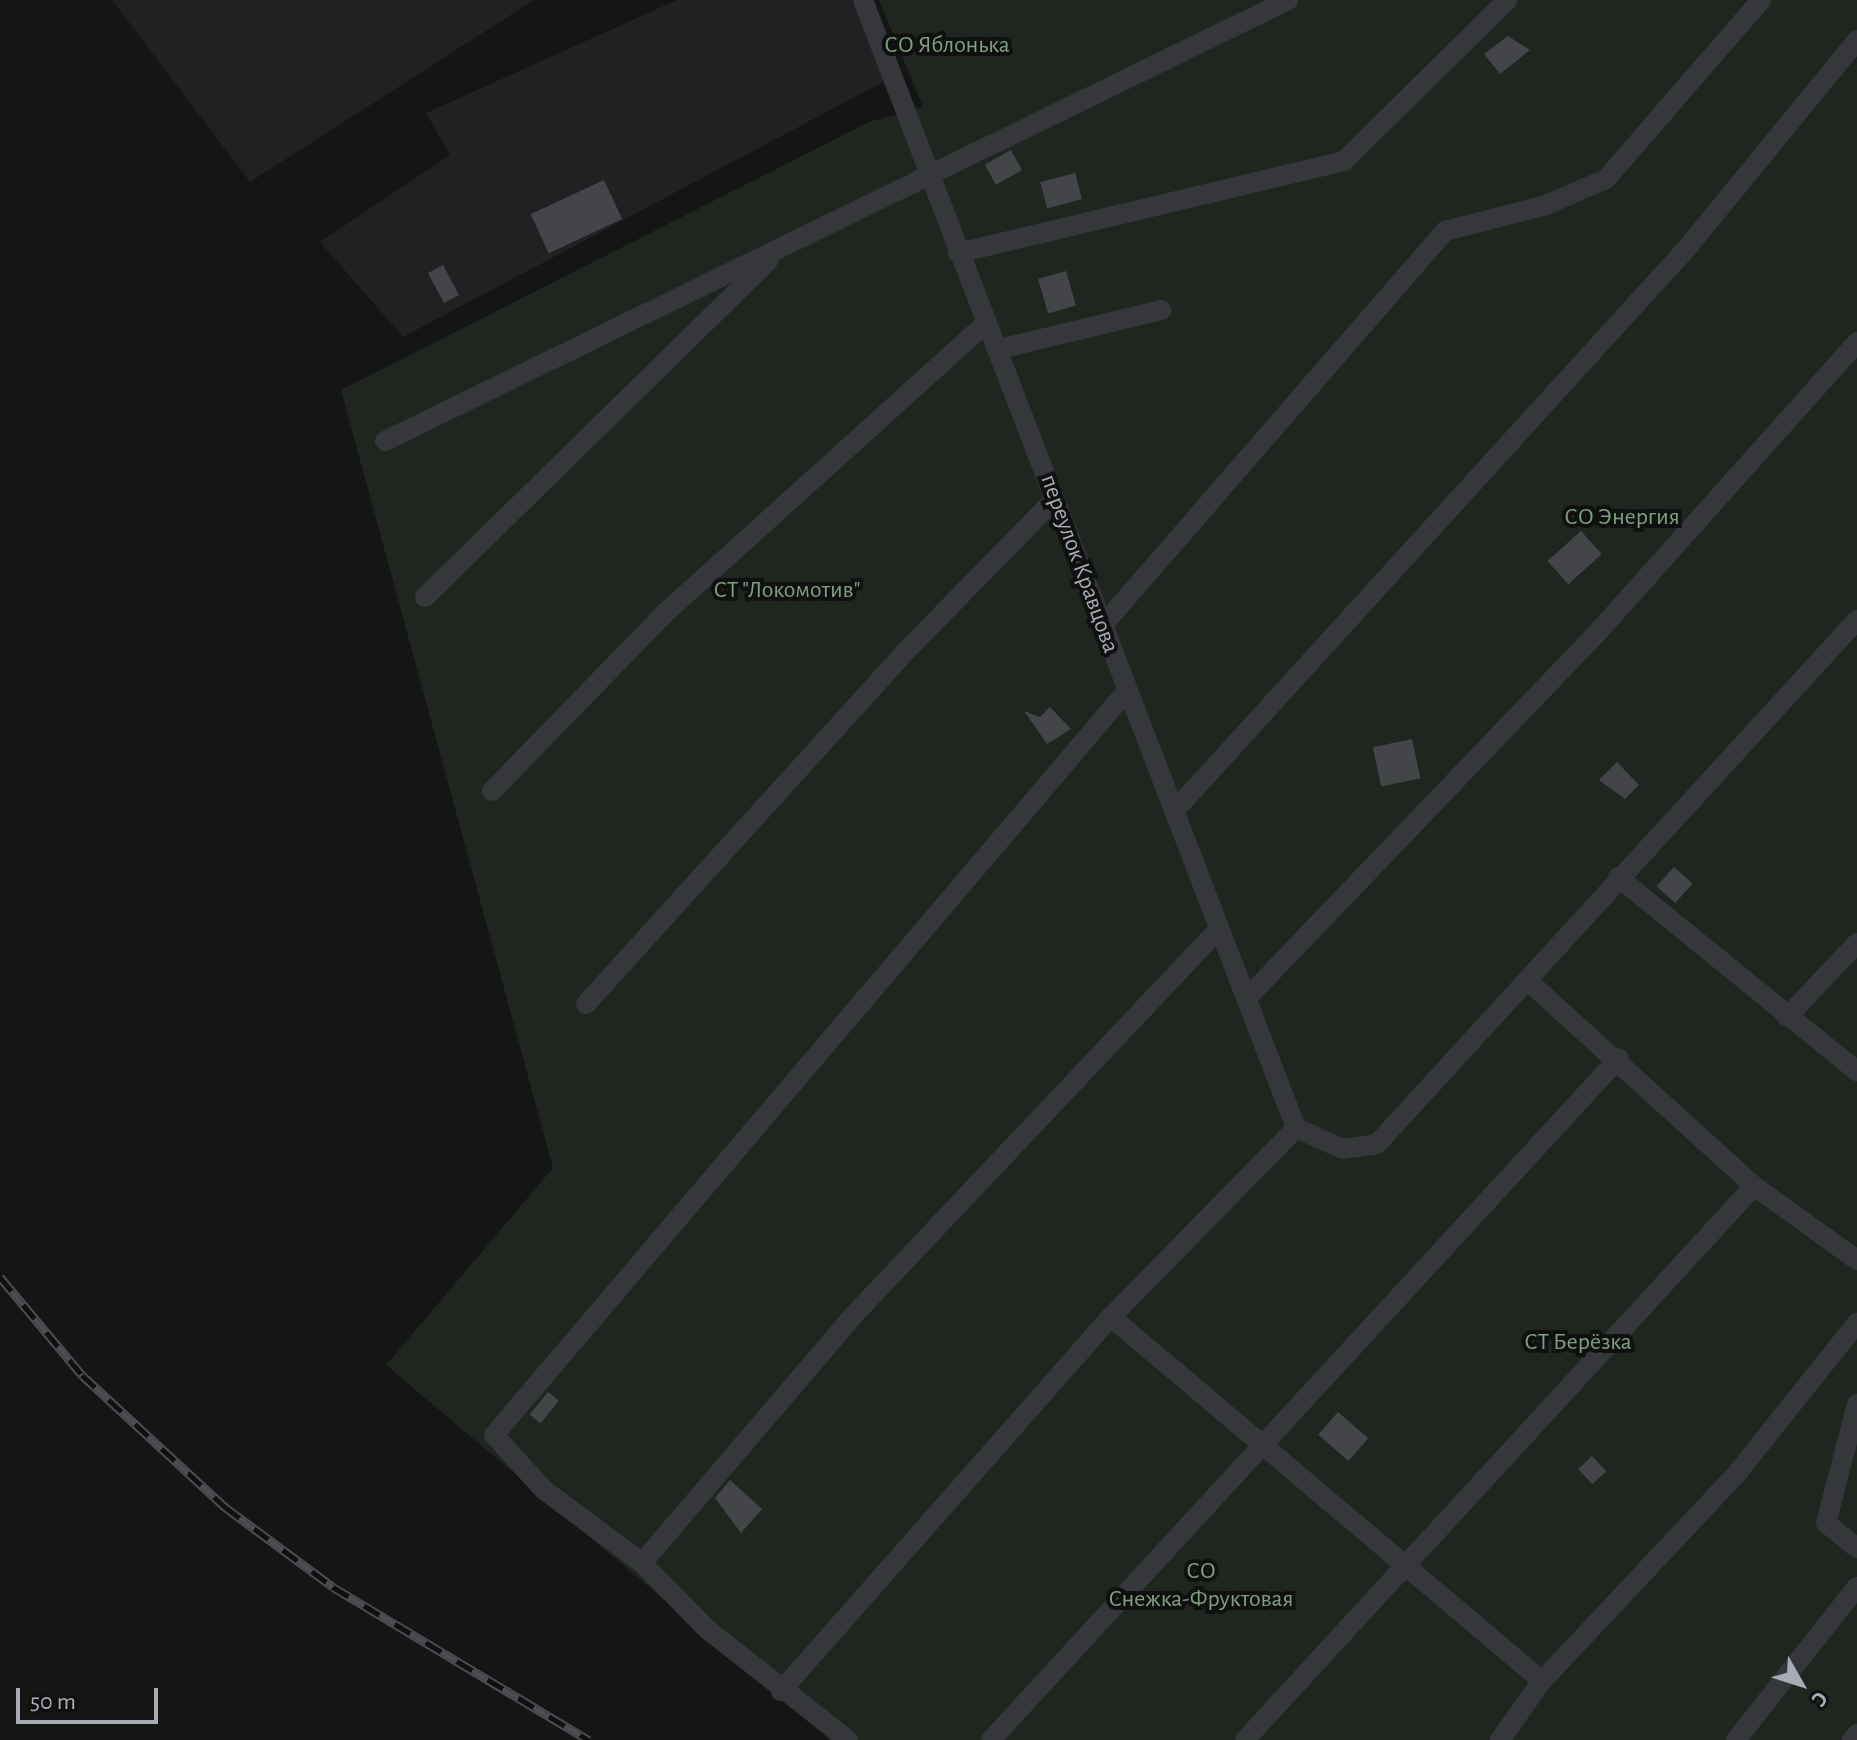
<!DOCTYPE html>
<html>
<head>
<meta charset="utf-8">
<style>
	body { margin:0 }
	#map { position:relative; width:1857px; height:1740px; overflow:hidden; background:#151516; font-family:"Alegreya Sans",sans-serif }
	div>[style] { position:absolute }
	.built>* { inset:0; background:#212123 }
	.green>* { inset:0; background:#1f261f }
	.building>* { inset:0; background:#444549; transform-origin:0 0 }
	.minor>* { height:20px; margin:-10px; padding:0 10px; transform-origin:10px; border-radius:10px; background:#36373b }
	.rail>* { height:9px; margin-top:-4.5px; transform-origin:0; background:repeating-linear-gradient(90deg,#101011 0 18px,#4b4d52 0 36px); box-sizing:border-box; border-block:2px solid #4b4d52 }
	span { translate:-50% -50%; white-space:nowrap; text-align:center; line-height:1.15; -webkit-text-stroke:8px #101011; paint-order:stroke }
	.park-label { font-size:24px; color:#7f9f80 }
	.street-label { font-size:24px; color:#a7acb5 }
	.north { position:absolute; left:1761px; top:1644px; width:80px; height:80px; -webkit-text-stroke:6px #101011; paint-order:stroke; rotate:129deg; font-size:22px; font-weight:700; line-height:32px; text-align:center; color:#a7acb5 }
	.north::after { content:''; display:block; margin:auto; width:28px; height:36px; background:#a7acb5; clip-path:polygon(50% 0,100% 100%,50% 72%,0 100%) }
	.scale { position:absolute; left:16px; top:1688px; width:142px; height:36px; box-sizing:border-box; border:4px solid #a7acb5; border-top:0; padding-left:10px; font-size:24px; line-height:28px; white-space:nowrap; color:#a7acb5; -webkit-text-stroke:6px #101011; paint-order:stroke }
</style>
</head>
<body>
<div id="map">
	<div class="built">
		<i style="clip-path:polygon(112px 0,534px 0,250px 182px)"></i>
		<i style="clip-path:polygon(677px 0,859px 0,887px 80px,403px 337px,320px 242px,450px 155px,426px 113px)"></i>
	</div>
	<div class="green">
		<i style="clip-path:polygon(879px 0,1857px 0,1857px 1740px,830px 1740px,386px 1365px,553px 1168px,341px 390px,869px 122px,923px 107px)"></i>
	</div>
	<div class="building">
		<i style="clip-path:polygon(1508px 36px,1530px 50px,1500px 74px,1484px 54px)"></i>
		<i style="left:1011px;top:150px;width:23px;height:30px;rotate:61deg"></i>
		<i style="left:1075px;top:173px;width:27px;height:36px;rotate:75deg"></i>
		<i style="left:604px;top:180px;width:43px;height:81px;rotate:65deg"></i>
		<i style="left:443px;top:265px;width:34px;height:17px;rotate:62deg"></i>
		<i style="left:1066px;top:271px;width:36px;height:29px;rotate:74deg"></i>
		<i style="left:1581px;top:531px;width:31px;height:45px;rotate:48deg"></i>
		<i style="clip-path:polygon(1050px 707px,1071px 729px,1047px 744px,1024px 711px,1040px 717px)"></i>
		<i style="left:1412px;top:739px;width:40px;height:40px;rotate:78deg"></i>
		<i style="clip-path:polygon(1617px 762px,1639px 785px,1625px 799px,1599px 780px)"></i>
		<i style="left:1674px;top:867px;width:25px;height:26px;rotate:42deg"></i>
		<i style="left:548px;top:1392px;width:14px;height:29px;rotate:39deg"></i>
		<i style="left:1338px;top:1412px;width:40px;height:30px;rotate:41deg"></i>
		<i style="left:1592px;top:1456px;width:21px;height:19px;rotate:47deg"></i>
		<i style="clip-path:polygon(730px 1480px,762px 1509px,741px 1533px,715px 1498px)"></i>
	</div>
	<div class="minor">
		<i style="left:863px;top:0;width:1208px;rotate:69deg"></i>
		<i style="left:958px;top:253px;width:397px;rotate:-13.4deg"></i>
		<i style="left:1344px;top:161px;width:229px;rotate:-44.6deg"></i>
		<i style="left:999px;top:349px;width:167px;rotate:-13.5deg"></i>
		<i style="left:385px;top:441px;width:1005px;rotate:-26.03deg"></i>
		<i style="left:425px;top:597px;width:480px;rotate:-44.4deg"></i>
		<i style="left:1103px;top:625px;width:522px;rotate:-49.04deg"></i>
		<i style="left:1445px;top:231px;width:104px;rotate:-14.4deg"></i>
		<i style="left:1546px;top:205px;width:65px;rotate:-23.4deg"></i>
		<i style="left:1606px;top:179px;width:237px;rotate:-49.1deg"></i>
		<i style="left:492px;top:791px;width:247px;rotate:-45.8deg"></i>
		<i style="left:664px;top:614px;width:435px;rotate:-42.1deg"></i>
		<i style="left:1178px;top:807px;width:756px;rotate:-47.68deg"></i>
		<i style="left:1687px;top:248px;width:269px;rotate:-50.7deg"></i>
		<i style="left:1618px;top:877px;width:308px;rotate:39.1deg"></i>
		<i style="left:1528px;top:981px;width:305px;rotate:42.2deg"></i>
		<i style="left:1754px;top:1186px;width:127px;rotate:35.7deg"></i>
		<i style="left:1246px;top:999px;width:509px;rotate:-46.2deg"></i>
		<i style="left:1598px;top:632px;width:389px;rotate:-48.2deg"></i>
		<i style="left:586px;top:1004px;width:476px;rotate:-47.8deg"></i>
		<i style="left:906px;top:651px;width:210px;rotate:-45.6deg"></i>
		<i style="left:1787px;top:1017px;width:102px;rotate:-46.6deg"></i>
		<i style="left:1296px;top:1128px;width:51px;rotate:24.1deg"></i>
		<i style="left:1343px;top:1149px;width:34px;rotate:-8deg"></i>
		<i style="left:1377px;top:1144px;width:711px;rotate:-47.51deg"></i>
		<i style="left:1111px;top:1317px;width:564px;rotate:40.18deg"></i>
		<i style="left:1857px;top:1404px;width:123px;rotate:104.6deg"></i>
		<i style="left:1826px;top:1523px;width:40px;rotate:39deg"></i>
		<i style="left:642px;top:1563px;width:322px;rotate:-49.5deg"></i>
		<i style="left:851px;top:1318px;width:533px;rotate:-46.6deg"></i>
		<i style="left:781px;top:1691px;width:499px;rotate:-48.6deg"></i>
		<i style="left:1111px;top:1317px;width:264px;rotate:-45.6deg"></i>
		<i style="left:848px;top:1740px;width:179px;rotate:-141.8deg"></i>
		<i style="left:707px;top:1629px;width:93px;rotate:-134.6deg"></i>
		<i style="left:642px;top:1563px;width:122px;rotate:-143.3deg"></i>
		<i style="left:544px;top:1490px;width:74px;rotate:-132.3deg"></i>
		<i style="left:494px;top:1435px;width:975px;rotate:-49.62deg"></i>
		<i style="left:991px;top:1740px;width:927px;rotate:-47.36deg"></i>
		<i style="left:1245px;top:1740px;width:752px;rotate:-47.42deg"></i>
		<i style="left:1500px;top:1740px;width:72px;rotate:-54.6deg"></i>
		<i style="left:1542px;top:1681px;width:287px;rotate:-46.8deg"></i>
		<i style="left:1738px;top:1472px;width:191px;rotate:-51.4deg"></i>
		<i style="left:1736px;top:1740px;width:195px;rotate:-51.7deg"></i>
		<i style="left:1852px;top:1740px;width:8px;rotate:-50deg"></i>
	</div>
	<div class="rail">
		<i style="left:0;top:1277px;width:128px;rotate:50.1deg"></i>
		<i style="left:82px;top:1375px;width:195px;rotate:42.7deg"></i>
		<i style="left:225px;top:1507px;width:134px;rotate:36.5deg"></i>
		<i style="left:333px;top:1587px;width:298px;rotate:30.9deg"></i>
	</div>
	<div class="park-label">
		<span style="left:947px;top:46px">СО Яблонька</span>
		<span style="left:1622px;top:518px">СО Энергия</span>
		<span style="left:787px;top:591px">СТ "Локомотив"</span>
		<span style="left:1578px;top:1343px">СТ Берёзка</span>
		<span style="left:1201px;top:1586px">СО<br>Снежка-Фруктовая</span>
	</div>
	<div class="street-label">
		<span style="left:1079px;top:564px;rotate:70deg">переулок Кравцова</span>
	</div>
	<div class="north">С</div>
	<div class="scale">50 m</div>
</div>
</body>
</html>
